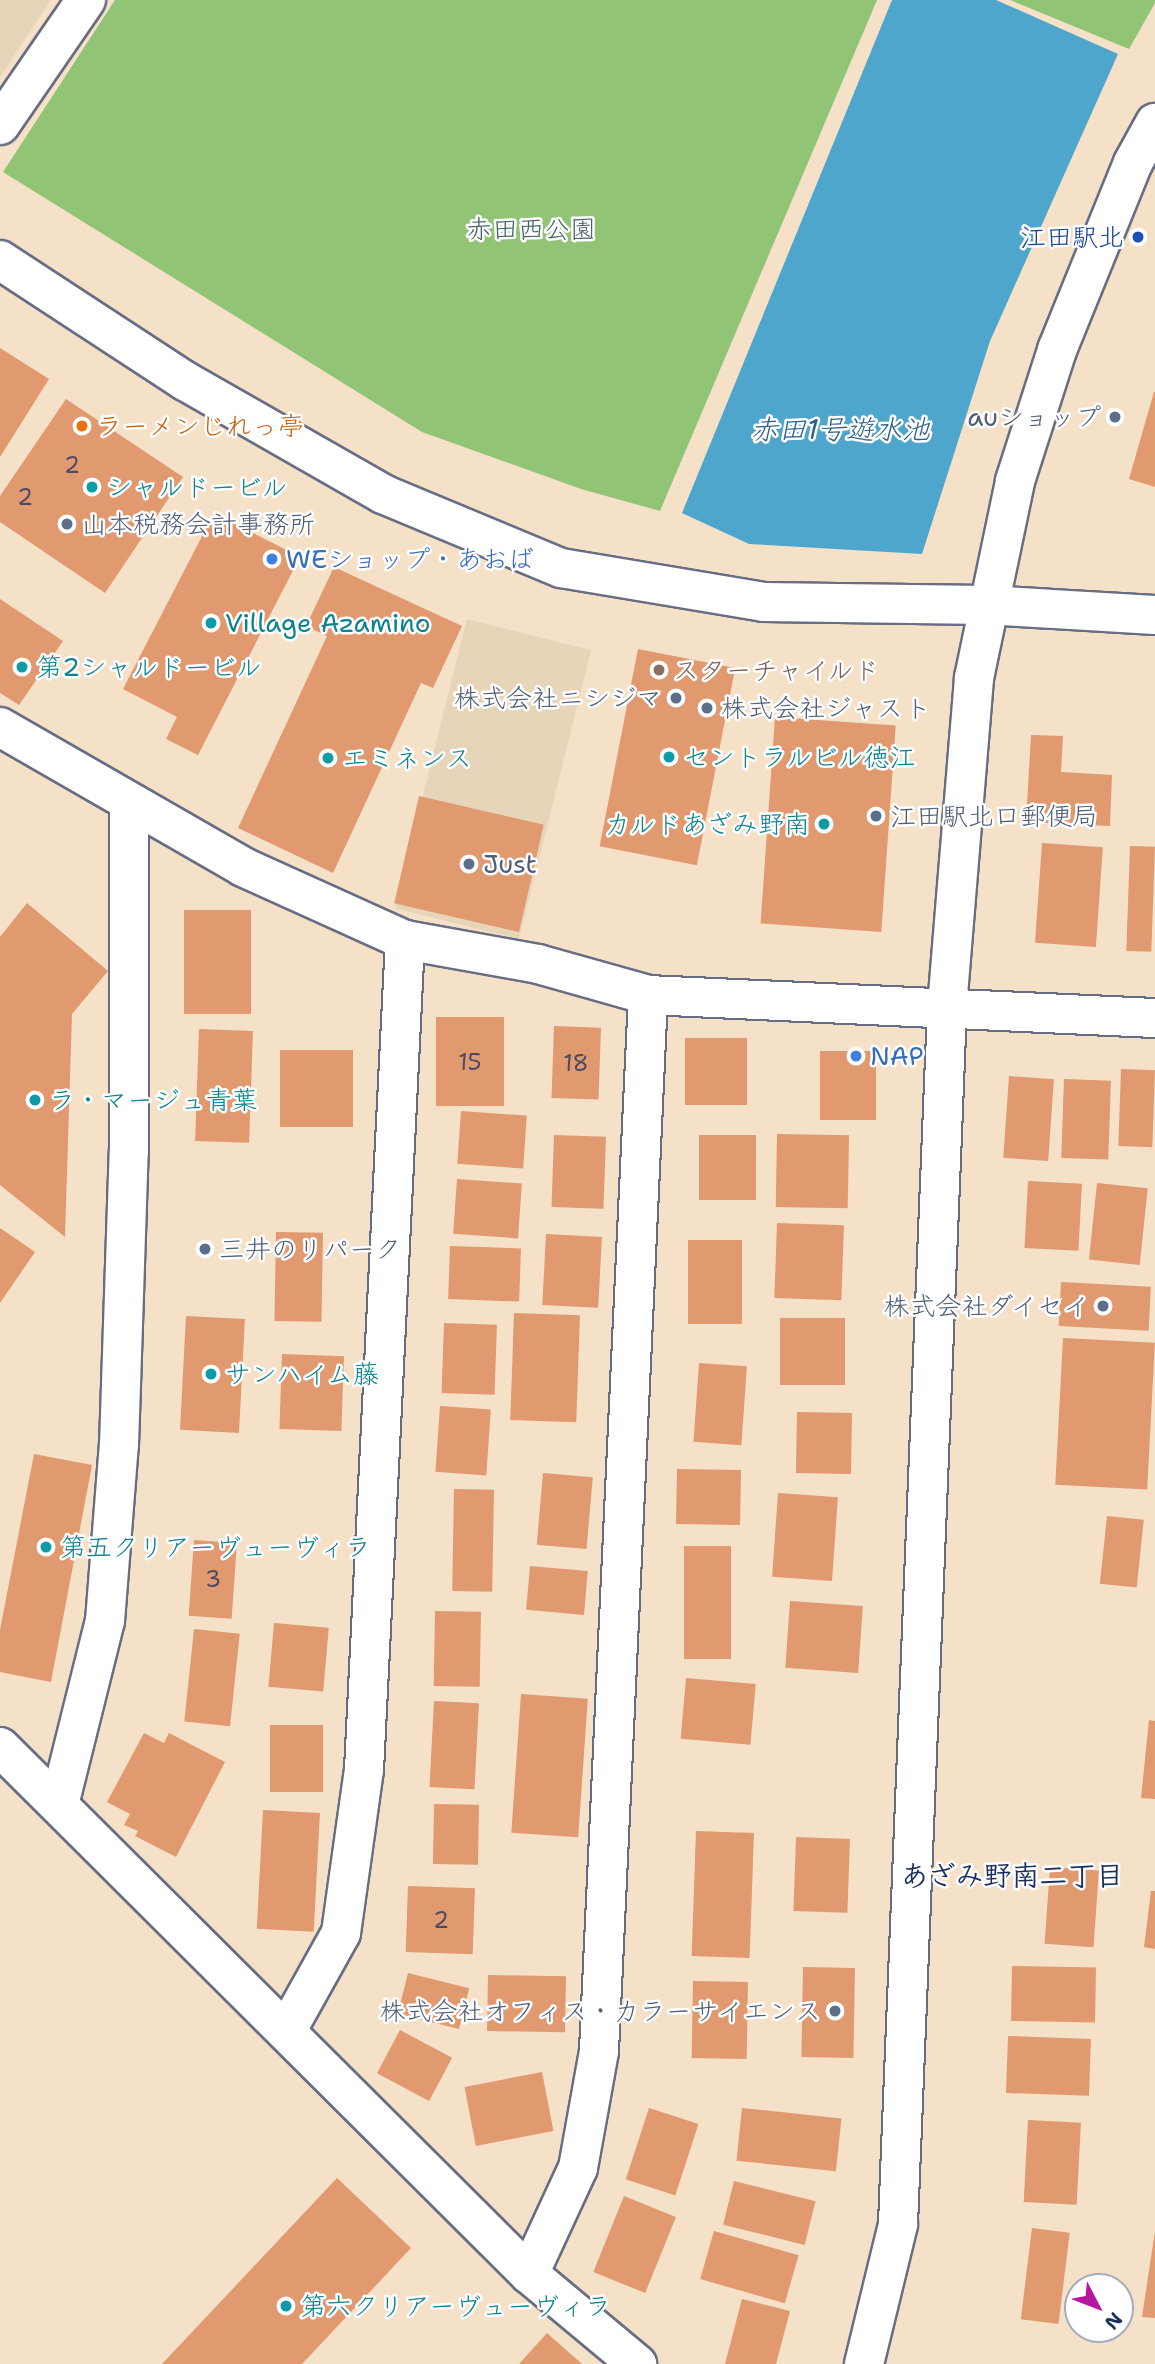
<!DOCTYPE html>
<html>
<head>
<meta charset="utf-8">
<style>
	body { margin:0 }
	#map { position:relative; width:1155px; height:2364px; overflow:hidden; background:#f5e0c8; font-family:"Shantell Sans","Klee One",sans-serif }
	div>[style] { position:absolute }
	.built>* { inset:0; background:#e6d5b8; transform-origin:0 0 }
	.green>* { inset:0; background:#92c475 }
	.water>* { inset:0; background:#4fa6cc }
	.building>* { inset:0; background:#e19970; transform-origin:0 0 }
	.roads { filter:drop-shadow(2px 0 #676d83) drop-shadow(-2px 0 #676d83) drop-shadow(0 2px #676d83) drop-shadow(0 -2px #676d83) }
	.minor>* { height:38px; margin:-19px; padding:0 19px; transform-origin:19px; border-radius:19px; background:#fff }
	.tertiary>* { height:38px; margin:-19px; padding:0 19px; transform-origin:19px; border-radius:19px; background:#fff }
	.dots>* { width:19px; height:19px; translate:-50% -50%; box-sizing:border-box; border:4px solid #fff; border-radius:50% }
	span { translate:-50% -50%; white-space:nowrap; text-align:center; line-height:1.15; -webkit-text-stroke:5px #fff; paint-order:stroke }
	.number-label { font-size:23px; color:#4c4a62 }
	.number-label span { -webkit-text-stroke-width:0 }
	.park-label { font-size:26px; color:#456366 }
	.transit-label { font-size:26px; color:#164399 }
	.right { translate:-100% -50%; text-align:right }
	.service-label { font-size:26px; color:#4e5e75 }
	.left { translate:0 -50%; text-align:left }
	.food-label { font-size:26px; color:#c56008 }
	.culture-label { font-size:26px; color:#0d838f }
	.shop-label { font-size:26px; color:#366cbe }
	.education-label { font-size:26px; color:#785e54 }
	.water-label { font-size:28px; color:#305f8a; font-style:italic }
	.neighbourhood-label { font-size:28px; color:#1b2f5e; font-weight:700 }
	.north { position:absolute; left:1064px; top:2273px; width:70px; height:70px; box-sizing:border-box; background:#fff; border:2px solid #a4acbf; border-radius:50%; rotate:132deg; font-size:19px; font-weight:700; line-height:28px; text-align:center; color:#1b2f5e }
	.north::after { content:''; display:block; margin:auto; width:24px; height:32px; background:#b5179e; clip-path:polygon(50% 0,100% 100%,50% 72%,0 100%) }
</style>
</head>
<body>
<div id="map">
	<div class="built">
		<i style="clip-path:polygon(0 0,51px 0,0 77px)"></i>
		<i style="left:467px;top:619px;width:128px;height:298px;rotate:14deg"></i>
	</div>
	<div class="green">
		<i style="clip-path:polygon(115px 0,877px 0,660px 511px,581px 489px,422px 432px,3px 172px)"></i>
		<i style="clip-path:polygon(1010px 0,1155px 0,1155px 3px,1129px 49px)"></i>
	</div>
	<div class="water">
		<i style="clip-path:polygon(892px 0,996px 0,1118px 54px,990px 341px,922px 554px,749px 544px,682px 513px)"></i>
	</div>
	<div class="building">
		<i style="clip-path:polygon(0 348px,49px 379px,0 457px)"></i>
		<i style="clip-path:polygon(1154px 392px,1155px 392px,1155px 487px,1129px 479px)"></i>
		<i style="clip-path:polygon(66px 399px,183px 477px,105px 593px,0 522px,0 496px)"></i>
		<i style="clip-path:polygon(214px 513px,300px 557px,198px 755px,166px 739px,177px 717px,123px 689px)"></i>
		<i style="clip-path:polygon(334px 567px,462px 626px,433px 688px,421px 683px,333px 873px,238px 828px,327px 636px,306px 626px)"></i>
		<i style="clip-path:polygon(0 599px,63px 641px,19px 705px,0 693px)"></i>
		<i style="left:638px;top:649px;width:99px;height:201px;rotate:11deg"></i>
		<i style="left:775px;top:717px;width:121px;height:207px;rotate:4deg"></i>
		<i style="clip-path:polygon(1031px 735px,1063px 736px,1061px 772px,1112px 775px,1110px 826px,1026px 822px)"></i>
		<i style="left:419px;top:796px;width:128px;height:110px;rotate:13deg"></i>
		<i style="left:1042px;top:843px;width:61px;height:100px;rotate:4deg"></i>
		<i style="left:1130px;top:846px;width:25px;height:105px;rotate:2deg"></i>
		<i style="clip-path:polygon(27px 903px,108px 971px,72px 1014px,65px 1237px,0 1185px,0 937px)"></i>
		<i style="left:184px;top:910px;width:67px;height:104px"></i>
		<i style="left:436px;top:1017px;width:68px;height:89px"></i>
		<i style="left:554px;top:1026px;width:47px;height:72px;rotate:2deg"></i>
		<i style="left:199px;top:1029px;width:54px;height:112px;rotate:2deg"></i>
		<i style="left:685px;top:1038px;width:62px;height:67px"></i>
		<i style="left:280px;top:1050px;width:73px;height:77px"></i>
		<i style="left:820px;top:1051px;width:56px;height:69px"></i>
		<i style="left:1121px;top:1069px;width:34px;height:77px;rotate:2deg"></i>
		<i style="left:1009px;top:1076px;width:45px;height:82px;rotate:4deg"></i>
		<i style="left:1064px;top:1079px;width:47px;height:79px;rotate:2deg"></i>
		<i style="left:461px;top:1111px;width:66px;height:53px;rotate:4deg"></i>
		<i style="left:777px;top:1134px;width:72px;height:73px;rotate:1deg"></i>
		<i style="left:554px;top:1135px;width:52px;height:72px;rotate:2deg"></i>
		<i style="left:699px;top:1135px;width:57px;height:65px"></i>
		<i style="left:457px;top:1179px;width:65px;height:55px;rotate:4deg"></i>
		<i style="left:1028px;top:1181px;width:54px;height:67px;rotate:3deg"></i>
		<i style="left:1097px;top:1183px;width:51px;height:77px;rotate:6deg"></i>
		<i style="left:777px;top:1223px;width:67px;height:75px;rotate:2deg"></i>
		<i style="clip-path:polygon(0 1228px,35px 1252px,0 1303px)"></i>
		<i style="left:276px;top:1232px;width:47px;height:89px;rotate:1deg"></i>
		<i style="left:546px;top:1234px;width:56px;height:71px;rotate:3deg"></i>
		<i style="left:688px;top:1240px;width:54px;height:84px"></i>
		<i style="left:450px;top:1246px;width:71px;height:53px;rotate:2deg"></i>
		<i style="left:1061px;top:1282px;width:90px;height:44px;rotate:3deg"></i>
		<i style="left:514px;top:1313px;width:66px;height:107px;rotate:2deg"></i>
		<i style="left:186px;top:1316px;width:59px;height:114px;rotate:3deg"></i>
		<i style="left:780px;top:1318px;width:65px;height:67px"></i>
		<i style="left:444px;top:1323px;width:53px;height:70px;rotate:2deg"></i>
		<i style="left:1063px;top:1338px;width:92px;height:147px;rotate:3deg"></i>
		<i style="left:282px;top:1354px;width:62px;height:75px;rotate:2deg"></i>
		<i style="left:699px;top:1363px;width:48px;height:79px;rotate:4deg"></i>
		<i style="left:440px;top:1406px;width:51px;height:66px;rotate:4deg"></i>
		<i style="left:797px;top:1412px;width:55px;height:61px;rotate:1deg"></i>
		<i style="clip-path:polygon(34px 1454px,92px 1465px,51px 1682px,0 1672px,0 1630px)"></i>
		<i style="left:677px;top:1469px;width:64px;height:55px;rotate:1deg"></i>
		<i style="left:543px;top:1473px;width:50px;height:72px;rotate:5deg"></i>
		<i style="left:454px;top:1489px;width:40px;height:102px;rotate:1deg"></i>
		<i style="left:778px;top:1493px;width:60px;height:84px;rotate:4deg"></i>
		<i style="left:1107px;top:1516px;width:37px;height:68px;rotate:6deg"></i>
		<i style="left:194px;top:1540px;width:43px;height:76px;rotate:4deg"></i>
		<i style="left:684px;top:1546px;width:47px;height:113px"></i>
		<i style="left:530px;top:1566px;width:58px;height:44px;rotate:5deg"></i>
		<i style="left:790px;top:1601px;width:73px;height:67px;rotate:4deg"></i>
		<i style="left:435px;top:1611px;width:46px;height:75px;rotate:1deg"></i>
		<i style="left:274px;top:1623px;width:55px;height:64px;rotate:5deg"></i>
		<i style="left:194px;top:1629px;width:46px;height:93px;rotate:6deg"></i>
		<i style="left:686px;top:1678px;width:70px;height:61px;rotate:5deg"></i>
		<i style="left:521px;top:1694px;width:67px;height:139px;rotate:4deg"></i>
		<i style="left:434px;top:1701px;width:45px;height:86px;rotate:3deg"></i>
		<i style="clip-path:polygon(1149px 1720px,1155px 1721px,1155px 1799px,1141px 1798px)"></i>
		<i style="left:270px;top:1725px;width:53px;height:67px"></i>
		<i style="clip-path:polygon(144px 1733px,164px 1743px,169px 1733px,225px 1762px,176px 1857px,135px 1836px,138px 1831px,124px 1825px,130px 1814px,107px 1802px)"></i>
		<i style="left:434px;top:1804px;width:45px;height:60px;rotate:1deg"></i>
		<i style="left:263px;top:1810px;width:57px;height:119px;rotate:3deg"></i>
		<i style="left:696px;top:1831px;width:58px;height:125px;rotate:2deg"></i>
		<i style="left:796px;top:1837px;width:54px;height:74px;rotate:2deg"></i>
		<i style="left:1050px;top:1867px;width:49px;height:77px;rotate:4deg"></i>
		<i style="left:408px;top:1886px;width:67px;height:66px;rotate:2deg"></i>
		<i style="clip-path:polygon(1151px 1891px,1155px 1891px,1155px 1949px,1144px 1947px)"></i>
		<i style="left:1012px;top:1966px;width:84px;height:55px;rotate:1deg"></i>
		<i style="left:803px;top:1967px;width:52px;height:90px;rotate:1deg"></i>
		<i style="left:408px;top:1973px;width:63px;height:42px;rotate:14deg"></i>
		<i style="left:488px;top:1975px;width:78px;height:56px;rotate:1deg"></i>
		<i style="left:693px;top:1981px;width:55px;height:77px;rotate:1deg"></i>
		<i style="left:400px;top:2030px;width:59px;height:49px;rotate:28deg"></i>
		<i style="left:1008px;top:2036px;width:83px;height:57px;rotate:2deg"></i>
		<i style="left:542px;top:2072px;width:60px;height:79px;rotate:79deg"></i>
		<i style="left:649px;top:2108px;width:52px;height:75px;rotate:18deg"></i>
		<i style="left:742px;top:2108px;width:100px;height:53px;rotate:6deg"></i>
		<i style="left:1028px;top:2120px;width:53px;height:82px;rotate:3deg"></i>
		<i style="clip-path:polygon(337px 2178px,411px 2248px,302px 2364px,162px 2364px)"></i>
		<i style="left:734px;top:2181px;width:84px;height:45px;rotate:14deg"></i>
		<i style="left:624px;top:2196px;width:56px;height:82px;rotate:22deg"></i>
		<i style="left:1032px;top:2228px;width:38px;height:92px;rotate:7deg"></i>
		<i style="left:714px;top:2231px;width:88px;height:50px;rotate:16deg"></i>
		<i style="clip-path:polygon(1155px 2231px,1155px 2318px,1142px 2317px)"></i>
		<i style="clip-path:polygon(742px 2299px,790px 2311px,776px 2364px,725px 2364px)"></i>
		<i style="clip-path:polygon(547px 2333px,582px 2364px,519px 2364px)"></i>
	</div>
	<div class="roads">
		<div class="minor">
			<i style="left:0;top:125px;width:152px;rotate:-55.5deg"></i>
			<i style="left:0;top:727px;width:280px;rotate:29.9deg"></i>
			<i style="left:243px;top:867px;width:178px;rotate:24.3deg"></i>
			<i style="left:405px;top:940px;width:135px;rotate:10.2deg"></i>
			<i style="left:538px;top:964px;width:114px;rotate:15.7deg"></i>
			<i style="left:648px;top:995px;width:508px;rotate:2.6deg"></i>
			<i style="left:0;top:1747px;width:747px;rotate:44.89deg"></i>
			<i style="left:529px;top:2274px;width:141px;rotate:39.8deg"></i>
			<i style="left:59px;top:1805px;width:190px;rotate:-76deg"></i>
			<i style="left:105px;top:1621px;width:177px;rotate:-85.5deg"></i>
			<i style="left:119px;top:1445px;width:294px;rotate:-88.1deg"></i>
			<i style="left:129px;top:1151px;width:348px;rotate:-90deg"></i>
			<i style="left:287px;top:2030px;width:111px;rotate:-60.9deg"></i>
			<i style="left:341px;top:1933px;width:165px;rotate:-82deg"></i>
			<i style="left:364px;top:1770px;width:831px;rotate:-87.17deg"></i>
			<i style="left:529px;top:2274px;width:117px;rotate:-65.2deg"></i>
			<i style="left:578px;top:2168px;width:119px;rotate:-79.8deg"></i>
			<i style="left:599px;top:2051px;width:1057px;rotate:-87.34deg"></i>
		</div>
		<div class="tertiary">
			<i style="left:0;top:260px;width:221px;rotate:33.2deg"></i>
			<i style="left:185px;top:381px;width:228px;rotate:29.7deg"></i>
			<i style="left:383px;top:494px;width:193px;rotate:22.6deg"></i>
			<i style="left:561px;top:568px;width:206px;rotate:9.5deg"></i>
			<i style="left:764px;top:602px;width:222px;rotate:0.8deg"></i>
			<i style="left:986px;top:605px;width:169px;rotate:3.4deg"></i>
			<i style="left:864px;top:2364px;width:144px;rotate:-76.3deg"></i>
			<i style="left:898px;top:2224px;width:1218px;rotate:-87.69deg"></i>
			<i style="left:947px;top:1007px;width:330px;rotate:-85.3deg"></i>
			<i style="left:974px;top:678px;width:201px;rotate:-78.2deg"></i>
			<i style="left:1015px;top:481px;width:138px;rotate:-72.2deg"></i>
			<i style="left:1057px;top:350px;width:202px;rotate:-67.9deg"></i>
			<i style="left:1133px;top:163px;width:46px;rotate:-61.2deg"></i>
		</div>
	</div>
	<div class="dots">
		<i style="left:1138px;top:237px;background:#1a4fb4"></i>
		<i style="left:1115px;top:417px;background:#5c6f8a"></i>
		<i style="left:82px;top:426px;background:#e8710a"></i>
		<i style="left:92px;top:487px;background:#0f9aa8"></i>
		<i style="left:67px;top:524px;background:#5c6f8a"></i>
		<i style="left:272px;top:559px;background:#3f7fe0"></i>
		<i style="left:211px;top:623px;background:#0f9aa8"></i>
		<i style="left:22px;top:667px;background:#0f9aa8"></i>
		<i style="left:659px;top:670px;background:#8d6e63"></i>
		<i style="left:676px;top:698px;background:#5c6f8a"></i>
		<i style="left:707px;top:708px;background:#5c6f8a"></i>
		<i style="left:669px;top:757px;background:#0f9aa8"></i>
		<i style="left:328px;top:758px;background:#0f9aa8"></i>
		<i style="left:876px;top:816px;background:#5c6f8a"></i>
		<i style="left:824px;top:824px;background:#0f9aa8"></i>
		<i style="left:469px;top:864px;background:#5c6f8a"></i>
		<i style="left:856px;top:1056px;background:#3f7fe0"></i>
		<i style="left:35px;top:1100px;background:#0f9aa8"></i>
		<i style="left:205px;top:1249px;background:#5c6f8a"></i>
		<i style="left:1103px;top:1306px;background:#5c6f8a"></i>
		<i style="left:211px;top:1374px;background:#0f9aa8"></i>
		<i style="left:46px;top:1547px;background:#0f9aa8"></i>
		<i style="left:835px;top:2011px;background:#5c6f8a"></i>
		<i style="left:286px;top:2306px;background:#0f9aa8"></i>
	</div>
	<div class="number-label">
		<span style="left:72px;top:465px">2</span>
		<span style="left:25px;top:497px">2</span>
		<span style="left:470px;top:1062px">15</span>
		<span style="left:576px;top:1063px">18</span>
		<span style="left:213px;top:1579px">3</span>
		<span style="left:441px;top:1920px">2</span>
	</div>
	<div class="park-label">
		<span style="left:531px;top:229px">赤田西公園</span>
	</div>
	<div class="transit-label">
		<span class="right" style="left:1124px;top:237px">江田駅北</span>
	</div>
	<div class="service-label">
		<span class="right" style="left:1101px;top:417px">auショップ</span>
		<span class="left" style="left:81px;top:524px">山本税務会計事務所</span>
		<span class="right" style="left:662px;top:698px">株式会社ニシジマ</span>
		<span class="left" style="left:721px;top:708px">株式会社ジャスト</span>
		<span class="left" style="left:890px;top:816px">江田駅北口郵便局</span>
		<span class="left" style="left:483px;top:864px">Just</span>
		<span class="left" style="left:219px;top:1249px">三井のリパーク</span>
		<span class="right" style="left:1089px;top:1306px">株式会社ダイセイ</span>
		<span class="right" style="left:821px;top:2011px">株式会社オフィス・カラーサイエンス</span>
	</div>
	<div class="food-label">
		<span class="left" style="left:96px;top:426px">ラーメンじれっ亭</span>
	</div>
	<div class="culture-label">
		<span class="left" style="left:106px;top:487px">シャルドービル</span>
		<span class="left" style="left:225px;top:623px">Village Azamino</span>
		<span class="left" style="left:36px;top:667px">第2シャルドービル</span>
		<span class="left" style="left:683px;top:757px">セントラルビル徳江</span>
		<span class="left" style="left:342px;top:758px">エミネンス</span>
		<span class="right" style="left:810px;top:824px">カルドあざみ野南</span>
		<span class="left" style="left:49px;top:1100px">ラ・マージュ青葉</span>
		<span class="left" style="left:225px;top:1374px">サンハイム藤</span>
		<span class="left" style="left:60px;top:1547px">第五クリアーヴューヴィラ</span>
		<span class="left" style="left:300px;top:2306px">第六クリアーヴューヴィラ</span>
	</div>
	<div class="shop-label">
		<span class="left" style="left:286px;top:559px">WEショップ・あおば</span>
		<span class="left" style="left:870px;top:1056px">NAP</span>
	</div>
	<div class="education-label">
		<span class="left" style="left:673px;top:670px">スターチャイルド</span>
	</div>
	<div class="water-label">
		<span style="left:840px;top:429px">赤田1号遊水池</span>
	</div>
	<div class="neighbourhood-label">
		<span style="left:1012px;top:1875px">あざみ野南二丁目</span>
	</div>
	<div class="north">N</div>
</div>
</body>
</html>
